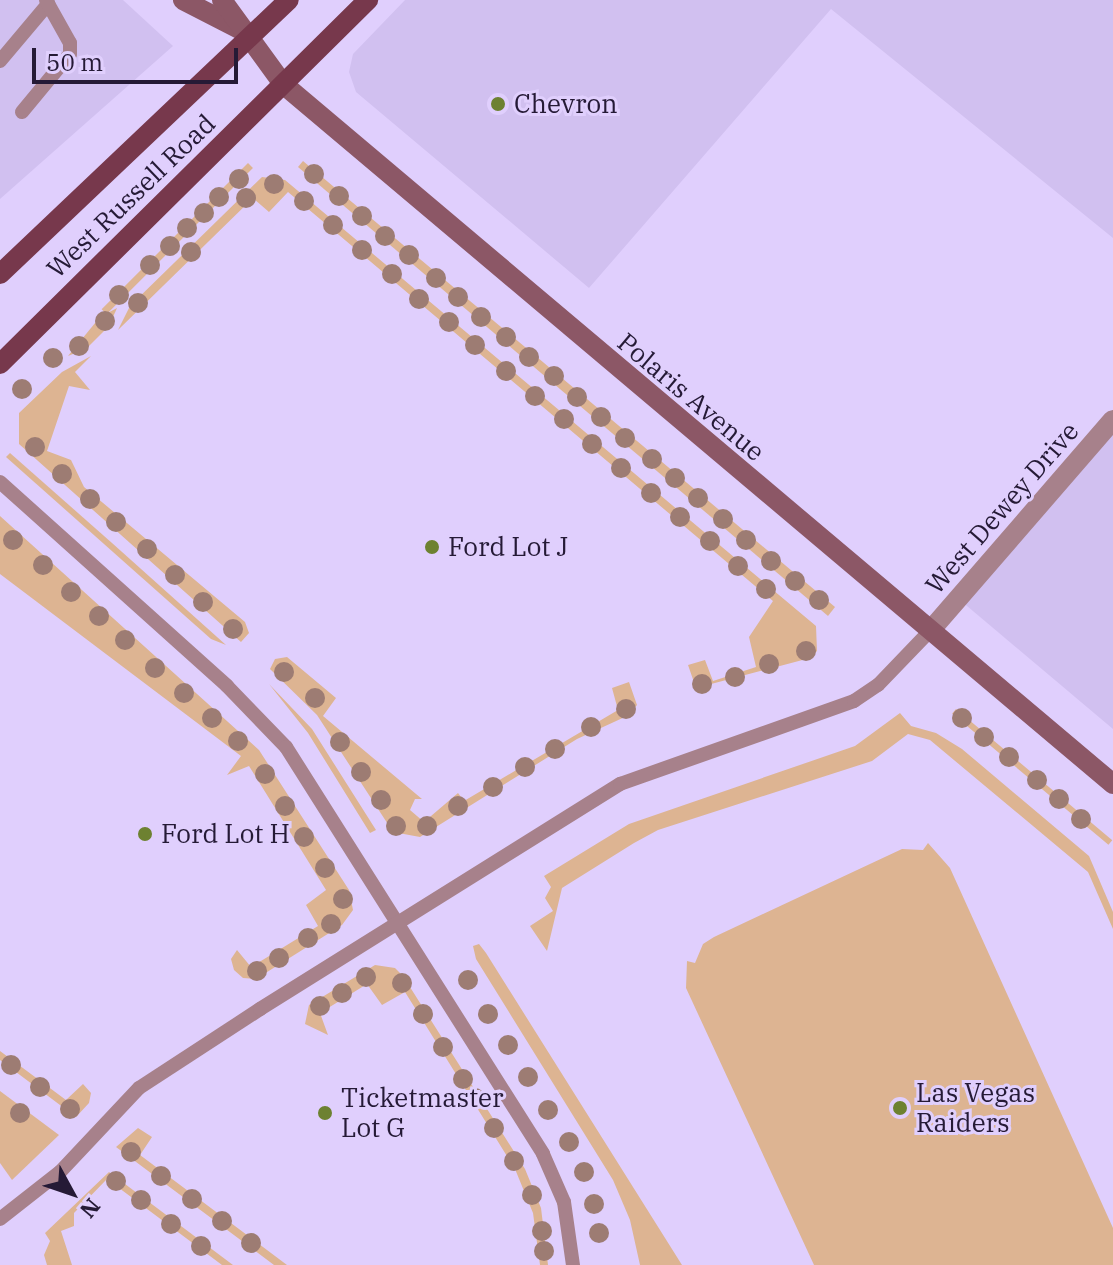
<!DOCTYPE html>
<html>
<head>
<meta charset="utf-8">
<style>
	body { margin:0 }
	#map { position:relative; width:1113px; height:1265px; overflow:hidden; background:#e0cffd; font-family:"IBM Plex Serif",serif }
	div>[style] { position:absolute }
	.built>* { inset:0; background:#d1c0f0 }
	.green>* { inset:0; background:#ddb492; transform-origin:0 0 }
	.lane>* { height:14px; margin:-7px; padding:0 7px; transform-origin:7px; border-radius:7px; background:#a7818b }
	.street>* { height:20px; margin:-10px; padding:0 10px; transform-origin:10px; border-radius:10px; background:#a7818b }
	.secondary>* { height:20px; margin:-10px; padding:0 10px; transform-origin:10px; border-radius:10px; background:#8c5766 }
	.primary>* { height:20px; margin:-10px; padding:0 10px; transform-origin:10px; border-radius:10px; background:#77384c }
	.trees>* { width:20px; height:20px; margin:-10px; border-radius:50%; background:#9d7c73 }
	.dots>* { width:22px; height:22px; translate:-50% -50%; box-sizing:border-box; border:4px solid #e0cffd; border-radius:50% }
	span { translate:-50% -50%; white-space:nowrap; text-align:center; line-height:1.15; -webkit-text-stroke:6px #e0cffd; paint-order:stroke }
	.poi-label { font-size:26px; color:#251a36 }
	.left { translate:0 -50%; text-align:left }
	.street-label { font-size:26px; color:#251a36 }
	.north { position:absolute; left:32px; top:1153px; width:80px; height:80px; -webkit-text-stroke:6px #e0cffd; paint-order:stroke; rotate:130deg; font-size:22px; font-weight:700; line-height:32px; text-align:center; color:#251a36 }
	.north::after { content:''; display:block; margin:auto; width:28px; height:36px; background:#251a36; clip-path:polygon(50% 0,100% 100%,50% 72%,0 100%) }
	.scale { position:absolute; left:32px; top:48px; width:206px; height:36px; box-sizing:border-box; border:4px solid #251a36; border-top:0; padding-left:10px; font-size:24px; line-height:28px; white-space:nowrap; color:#251a36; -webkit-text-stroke:6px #e0cffd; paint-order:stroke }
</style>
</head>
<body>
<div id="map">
	<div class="built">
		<i style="clip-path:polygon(0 0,123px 0,173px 46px,0 199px)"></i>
		<i style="clip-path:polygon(405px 0,1113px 0,1113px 238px,831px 9px,589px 288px,356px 92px,349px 72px,353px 54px)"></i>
		<i style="clip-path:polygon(1113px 417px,1113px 729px,954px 595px)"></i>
	</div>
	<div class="green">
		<i style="clip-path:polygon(303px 161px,835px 607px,828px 616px,298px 167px)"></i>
		<i style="left:248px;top:163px;width:7px;height:207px;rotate:45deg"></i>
		<i style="clip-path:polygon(262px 177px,285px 180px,816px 626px,817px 651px,810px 658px,696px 688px,688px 665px,705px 660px,713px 681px,756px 667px,749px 637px,773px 601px,288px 192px,269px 212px,253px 198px,118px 330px,130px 306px)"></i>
		<i style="clip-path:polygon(117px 308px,109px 326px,87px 348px,68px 356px,100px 317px)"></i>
		<i style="clip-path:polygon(91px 356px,75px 372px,90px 390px,69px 386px,47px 451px,71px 460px,84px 487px,245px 622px,249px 633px,241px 642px,19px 444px,19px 413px,62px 372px)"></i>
		<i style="clip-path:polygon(10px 453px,112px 543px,226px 645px,211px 639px,6px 457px)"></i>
		<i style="clip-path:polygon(0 516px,259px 750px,349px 890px,353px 910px,342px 925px,256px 979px,243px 978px,234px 970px,231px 959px,237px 950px,251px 967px,318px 926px,306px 905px,326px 890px,249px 766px,227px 775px,241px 756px,0 574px)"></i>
		<i style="clip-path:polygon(287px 657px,336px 698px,323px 716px,422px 799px,415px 799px,410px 810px,424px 822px,458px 793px,464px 801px,618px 710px,612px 688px,629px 682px,637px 705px,627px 716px,577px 739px,420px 837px,393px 832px,317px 715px,270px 669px,275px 659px)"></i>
		<i style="clip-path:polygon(269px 684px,312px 729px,376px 830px,370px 833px,308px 733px)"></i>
		<i style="left:956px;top:709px;width:204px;height:6px;rotate:40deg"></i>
		<i style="clip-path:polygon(900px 713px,911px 726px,936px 733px,962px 749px,1089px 856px,1113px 912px,1113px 929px,1088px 872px,930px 740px,908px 734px,872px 761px,658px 830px,634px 843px,562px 888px,547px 951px,530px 926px,553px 911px,545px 898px,551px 887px,544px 876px,629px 824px,855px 746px)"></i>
		<i style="clip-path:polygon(928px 843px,950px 868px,1113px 1228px,1113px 1265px,814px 1265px,686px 988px,687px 961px,695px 963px,703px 944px,714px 937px,902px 849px,923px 850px)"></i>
		<i style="clip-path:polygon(479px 944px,486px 953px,682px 1265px,640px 1265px,630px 1220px,613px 1180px,476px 959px,473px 946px)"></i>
		<i style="clip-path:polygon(375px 965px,395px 968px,403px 976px,525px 1169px,541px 1208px,548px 1265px,540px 1265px,533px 1213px,515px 1169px,405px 992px,382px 1005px,367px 984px,320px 1013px,328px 1035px,305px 1024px,309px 1005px)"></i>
		<i style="clip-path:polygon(0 1051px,66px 1100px,83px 1084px,91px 1093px,89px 1103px,76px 1117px,0 1060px)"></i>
		<i style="clip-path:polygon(0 1091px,59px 1135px,12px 1180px,0 1163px)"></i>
		<i style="clip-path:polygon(138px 1128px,152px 1137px,140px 1155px,287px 1265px,274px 1265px,116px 1147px)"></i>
		<i style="clip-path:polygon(109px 1172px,233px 1265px,222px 1265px,107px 1179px,74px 1213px,74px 1226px,61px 1231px,72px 1265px,47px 1265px,44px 1255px,50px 1241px,45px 1233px)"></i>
	</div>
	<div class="lane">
		<i style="left:0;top:61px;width:75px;rotate:-49.9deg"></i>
		<i style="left:22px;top:112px;width:75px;rotate:-50.4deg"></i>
		<i style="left:70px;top:54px;width:11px;rotate:-90deg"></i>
		<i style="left:70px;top:43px;width:49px;rotate:-119.2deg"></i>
		<i style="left:0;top:482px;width:305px;rotate:41.9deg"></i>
		<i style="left:227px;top:686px;width:85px;rotate:46deg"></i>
		<i style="left:286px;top:747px;width:481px;rotate:57.7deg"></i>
		<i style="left:543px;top:1154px;width:52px;rotate:66.4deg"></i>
		<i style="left:564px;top:1202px;width:64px;rotate:81.9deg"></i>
		<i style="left:0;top:1219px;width:76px;rotate:-38.1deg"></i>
		<i style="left:60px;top:1172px;width:115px;rotate:-46.8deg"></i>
		<i style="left:139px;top:1088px;width:145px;rotate:-33.1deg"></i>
		<i style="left:260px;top:1009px;width:425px;rotate:-32deg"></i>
		<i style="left:620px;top:784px;width:248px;rotate:-19.5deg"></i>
		<i style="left:854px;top:701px;width:29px;rotate:-34deg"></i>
		<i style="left:878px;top:685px;width:75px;rotate:-46.1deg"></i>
	</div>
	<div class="street">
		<i style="left:930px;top:631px;width:279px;rotate:-49.1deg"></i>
	</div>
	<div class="secondary">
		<i style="left:183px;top:0;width:68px;rotate:27.3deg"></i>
		<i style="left:222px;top:0;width:104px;rotate:54deg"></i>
		<i style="left:283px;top:84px;width:1086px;rotate:40.14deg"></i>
	</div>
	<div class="primary">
		<i style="left:0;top:274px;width:398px;rotate:-43.5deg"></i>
		<i style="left:0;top:364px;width:518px;rotate:-44.69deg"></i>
	</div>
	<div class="trees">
		<i style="left:314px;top:174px"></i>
		<i style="left:239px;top:179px"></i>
		<i style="left:274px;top:184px"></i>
		<i style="left:339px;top:196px"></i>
		<i style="left:219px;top:197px"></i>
		<i style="left:246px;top:198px"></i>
		<i style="left:304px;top:201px"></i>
		<i style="left:204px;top:213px"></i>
		<i style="left:362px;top:216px"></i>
		<i style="left:333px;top:225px"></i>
		<i style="left:187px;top:228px"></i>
		<i style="left:385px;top:236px"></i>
		<i style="left:170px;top:246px"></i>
		<i style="left:362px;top:250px"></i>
		<i style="left:191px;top:252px"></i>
		<i style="left:409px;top:255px"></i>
		<i style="left:150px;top:265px"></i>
		<i style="left:392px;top:274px"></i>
		<i style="left:436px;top:278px"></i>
		<i style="left:119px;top:295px"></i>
		<i style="left:458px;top:297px"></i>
		<i style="left:419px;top:299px"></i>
		<i style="left:138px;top:303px"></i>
		<i style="left:481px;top:317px"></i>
		<i style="left:105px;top:321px"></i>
		<i style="left:449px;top:322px"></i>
		<i style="left:506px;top:337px"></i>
		<i style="left:475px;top:345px"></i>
		<i style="left:79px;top:346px"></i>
		<i style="left:529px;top:357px"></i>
		<i style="left:53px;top:358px"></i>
		<i style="left:506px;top:371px"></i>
		<i style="left:554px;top:376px"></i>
		<i style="left:22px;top:389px"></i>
		<i style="left:535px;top:396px"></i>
		<i style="left:577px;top:397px"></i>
		<i style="left:601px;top:417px"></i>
		<i style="left:564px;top:419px"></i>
		<i style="left:625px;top:438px"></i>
		<i style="left:592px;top:444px"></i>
		<i style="left:35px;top:447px"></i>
		<i style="left:652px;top:459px"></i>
		<i style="left:621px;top:468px"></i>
		<i style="left:62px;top:474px"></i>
		<i style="left:675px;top:478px"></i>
		<i style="left:651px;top:493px"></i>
		<i style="left:698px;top:498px"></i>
		<i style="left:90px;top:499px"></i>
		<i style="left:680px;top:517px"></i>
		<i style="left:723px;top:519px"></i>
		<i style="left:116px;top:522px"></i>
		<i style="left:13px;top:540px"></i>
		<i style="left:746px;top:540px"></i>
		<i style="left:710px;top:541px"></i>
		<i style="left:147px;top:549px"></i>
		<i style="left:771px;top:561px"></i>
		<i style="left:43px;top:565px"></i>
		<i style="left:738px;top:566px"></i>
		<i style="left:175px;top:575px"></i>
		<i style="left:795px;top:581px"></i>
		<i style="left:766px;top:589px"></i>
		<i style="left:71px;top:592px"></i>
		<i style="left:819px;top:600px"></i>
		<i style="left:203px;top:602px"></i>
		<i style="left:99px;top:616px"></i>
		<i style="left:233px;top:629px"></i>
		<i style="left:125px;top:640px"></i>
		<i style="left:806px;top:651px"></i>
		<i style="left:769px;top:664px"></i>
		<i style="left:155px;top:668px"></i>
		<i style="left:284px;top:672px"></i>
		<i style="left:735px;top:677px"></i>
		<i style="left:702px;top:684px"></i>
		<i style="left:184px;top:693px"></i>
		<i style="left:315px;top:698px"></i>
		<i style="left:626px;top:709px"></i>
		<i style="left:212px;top:718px"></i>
		<i style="left:962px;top:718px"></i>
		<i style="left:591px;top:727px"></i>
		<i style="left:984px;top:737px"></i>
		<i style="left:238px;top:741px"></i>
		<i style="left:340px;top:742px"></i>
		<i style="left:555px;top:749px"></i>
		<i style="left:1009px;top:757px"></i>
		<i style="left:525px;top:767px"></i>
		<i style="left:361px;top:772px"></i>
		<i style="left:265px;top:774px"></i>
		<i style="left:1037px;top:780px"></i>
		<i style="left:493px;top:787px"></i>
		<i style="left:1059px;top:799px"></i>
		<i style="left:381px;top:800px"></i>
		<i style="left:285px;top:806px"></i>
		<i style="left:458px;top:806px"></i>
		<i style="left:1081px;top:819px"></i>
		<i style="left:396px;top:826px"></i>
		<i style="left:427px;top:826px"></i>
		<i style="left:304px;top:837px"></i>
		<i style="left:325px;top:868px"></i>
		<i style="left:343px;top:899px"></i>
		<i style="left:331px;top:924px"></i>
		<i style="left:308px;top:938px"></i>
		<i style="left:279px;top:958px"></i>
		<i style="left:257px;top:971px"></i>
		<i style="left:366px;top:977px"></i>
		<i style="left:468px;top:980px"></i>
		<i style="left:402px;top:983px"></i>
		<i style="left:342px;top:993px"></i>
		<i style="left:320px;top:1006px"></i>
		<i style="left:423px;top:1014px"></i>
		<i style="left:488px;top:1014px"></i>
		<i style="left:508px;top:1045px"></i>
		<i style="left:443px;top:1047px"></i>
		<i style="left:11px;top:1065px"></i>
		<i style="left:528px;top:1077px"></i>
		<i style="left:463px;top:1079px"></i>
		<i style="left:40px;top:1087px"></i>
		<i style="left:475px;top:1098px"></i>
		<i style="left:70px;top:1109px"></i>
		<i style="left:548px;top:1110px"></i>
		<i style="left:20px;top:1113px"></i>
		<i style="left:494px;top:1128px"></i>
		<i style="left:569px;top:1142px"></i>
		<i style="left:131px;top:1152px"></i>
		<i style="left:514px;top:1161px"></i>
		<i style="left:584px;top:1172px"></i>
		<i style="left:161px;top:1176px"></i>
		<i style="left:116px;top:1181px"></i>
		<i style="left:532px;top:1195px"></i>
		<i style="left:192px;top:1199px"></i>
		<i style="left:141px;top:1200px"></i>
		<i style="left:594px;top:1204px"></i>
		<i style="left:222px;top:1221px"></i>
		<i style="left:171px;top:1224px"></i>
		<i style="left:542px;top:1231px"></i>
		<i style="left:599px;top:1233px"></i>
		<i style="left:251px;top:1243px"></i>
		<i style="left:201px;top:1246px"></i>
		<i style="left:544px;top:1251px"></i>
	</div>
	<div class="dots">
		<i style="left:498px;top:104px;background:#6d8131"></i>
		<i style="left:432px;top:547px;background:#6d8131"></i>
		<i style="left:145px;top:834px;background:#6d8131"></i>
		<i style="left:900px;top:1108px;background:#6d8131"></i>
		<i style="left:325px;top:1113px;background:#6d8131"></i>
	</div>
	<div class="poi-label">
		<span class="left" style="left:514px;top:104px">Chevron</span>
		<span class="left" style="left:448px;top:547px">Ford Lot J</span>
		<span class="left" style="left:161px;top:834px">Ford Lot H</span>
		<span class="left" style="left:916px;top:1108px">Las Vegas<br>Raiders</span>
		<span class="left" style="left:341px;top:1113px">Ticketmaster<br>Lot G</span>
	</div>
	<div class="street-label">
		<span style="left:131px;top:196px;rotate:-44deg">West Russell Road</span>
		<span style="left:691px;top:397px;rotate:40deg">Polaris Avenue</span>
		<span style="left:1002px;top:508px;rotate:-49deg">West Dewey Drive</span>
	</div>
	<div class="north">N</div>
	<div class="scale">50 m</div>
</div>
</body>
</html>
